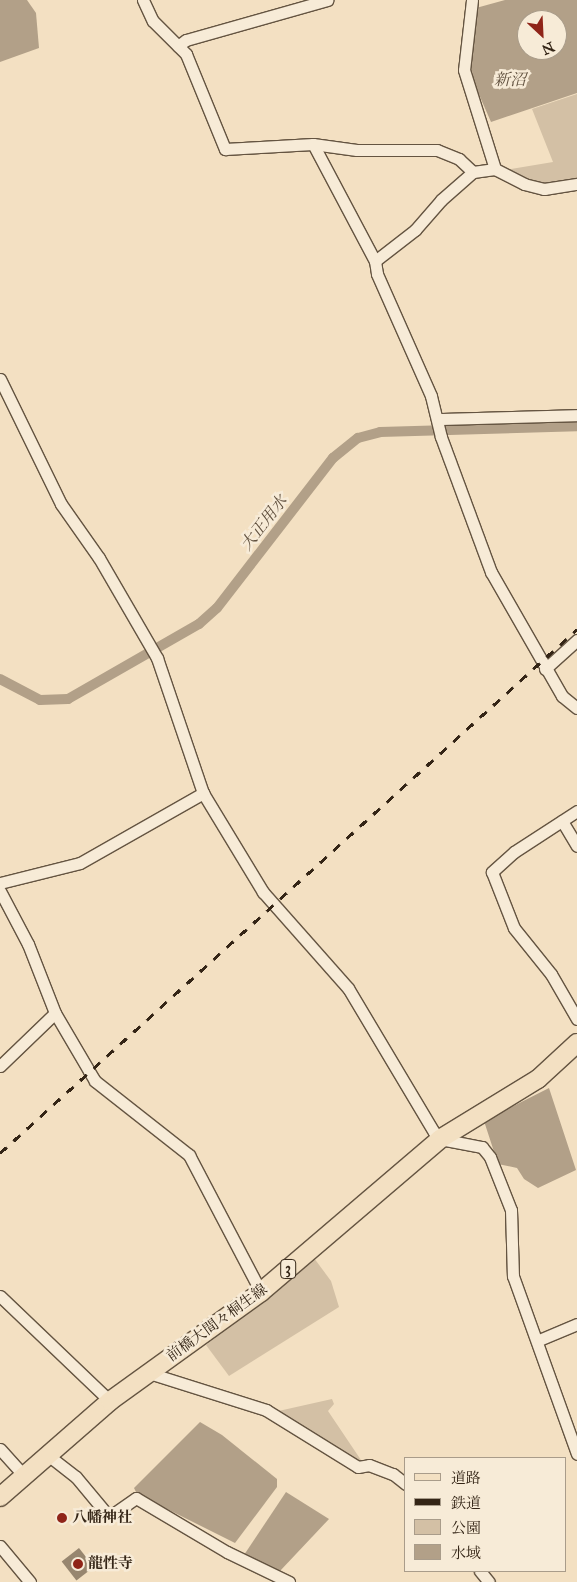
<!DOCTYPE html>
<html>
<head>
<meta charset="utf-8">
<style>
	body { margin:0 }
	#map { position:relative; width:577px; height:1582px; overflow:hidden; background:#f3e0c2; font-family:"IM FELL Great Primer","Noto Serif JP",serif }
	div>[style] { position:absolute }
	.green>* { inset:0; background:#d3c0a5 }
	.water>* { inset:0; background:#b2a088 }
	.canal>* { height:10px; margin:-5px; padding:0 5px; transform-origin:5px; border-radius:5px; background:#b2a088 }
	.building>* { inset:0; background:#97866f; transform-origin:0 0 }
	.roads { filter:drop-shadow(1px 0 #645441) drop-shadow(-1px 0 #645441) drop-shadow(0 1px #645441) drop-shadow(0 -1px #645441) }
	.street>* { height:11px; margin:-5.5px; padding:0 5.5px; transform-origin:5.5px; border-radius:5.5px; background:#f7ebd7 }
	.primary>* { height:18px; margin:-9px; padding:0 9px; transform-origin:9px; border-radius:9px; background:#f3e0c2 }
	.rail>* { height:2.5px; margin-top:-1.25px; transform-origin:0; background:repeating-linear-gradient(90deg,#342516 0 9px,transparent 0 18px) }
	.dots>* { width:14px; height:14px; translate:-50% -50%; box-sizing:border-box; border:2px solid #f7ebd7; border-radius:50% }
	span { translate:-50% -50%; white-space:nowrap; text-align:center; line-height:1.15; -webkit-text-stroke:5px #f7ebd7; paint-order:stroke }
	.shield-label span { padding:1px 4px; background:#f7ebd7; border:1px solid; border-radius:4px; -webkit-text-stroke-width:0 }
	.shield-label { font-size:14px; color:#342516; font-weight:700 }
	.street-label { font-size:15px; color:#342516 }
	.poi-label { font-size:15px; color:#342516; font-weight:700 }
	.left { translate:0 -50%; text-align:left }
	.water-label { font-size:16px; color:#60503e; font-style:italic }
	.legend { position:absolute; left:404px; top:1457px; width:162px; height:115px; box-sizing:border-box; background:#f7ebd7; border:1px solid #a99c8a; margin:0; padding:6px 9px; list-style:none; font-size:15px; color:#342516 }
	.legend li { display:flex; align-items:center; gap:10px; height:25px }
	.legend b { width:25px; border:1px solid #a99c8a }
	.north { position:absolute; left:517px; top:10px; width:50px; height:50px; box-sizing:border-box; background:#f7ebd7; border:1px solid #a99c8a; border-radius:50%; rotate:155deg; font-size:14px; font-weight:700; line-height:20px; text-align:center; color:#342516 }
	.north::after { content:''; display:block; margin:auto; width:18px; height:22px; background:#8f2418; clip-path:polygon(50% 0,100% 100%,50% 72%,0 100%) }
</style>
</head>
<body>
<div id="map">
	<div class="green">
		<i style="clip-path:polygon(577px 94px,577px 180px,543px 186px,505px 170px,553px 162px,532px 109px)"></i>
		<i style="clip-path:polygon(314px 1258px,331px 1281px,339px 1307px,229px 1376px,206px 1345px)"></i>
		<i style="clip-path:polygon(332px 1399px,334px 1404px,328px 1411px,363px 1463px,356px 1463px,274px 1412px)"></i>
	</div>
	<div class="water">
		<i style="clip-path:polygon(0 0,27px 0,36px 13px,39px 48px,0 62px)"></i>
		<i style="clip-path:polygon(evenodd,505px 0,577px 0,577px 93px,491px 122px,474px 83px,470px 59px,476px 8px,505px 0,527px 20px,557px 20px,557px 50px,527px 50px,527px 20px)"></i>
		<i style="clip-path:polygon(549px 1088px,576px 1170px,538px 1188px,524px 1179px,517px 1168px,498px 1164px,484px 1121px)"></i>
		<i style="clip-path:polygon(200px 1422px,222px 1435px,277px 1479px,277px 1487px,235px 1543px,137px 1494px,134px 1488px)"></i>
		<i style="clip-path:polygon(286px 1492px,329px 1519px,280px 1571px,244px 1555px)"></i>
	</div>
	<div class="canal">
		<i style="left:0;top:679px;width:45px;rotate:27.7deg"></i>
		<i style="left:40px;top:700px;width:28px;rotate:-2deg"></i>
		<i style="left:68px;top:699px;width:151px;rotate:-29.8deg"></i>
		<i style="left:199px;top:624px;width:24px;rotate:-42deg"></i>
		<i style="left:217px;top:608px;width:190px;rotate:-52.3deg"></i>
		<i style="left:333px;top:458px;width:32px;rotate:-39deg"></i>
		<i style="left:358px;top:438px;width:23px;rotate:-15deg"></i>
		<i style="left:380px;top:432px;width:197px;rotate:-1.7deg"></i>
	</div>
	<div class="building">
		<i style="left:79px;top:1548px;width:24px;height:22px;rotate:52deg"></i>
	</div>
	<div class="roads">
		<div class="street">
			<i style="left:143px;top:0;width:23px;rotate:65deg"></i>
			<i style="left:153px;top:21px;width:47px;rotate:45deg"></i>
			<i style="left:186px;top:54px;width:103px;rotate:67.7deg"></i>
			<i style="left:225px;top:149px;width:88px;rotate:-3.3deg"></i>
			<i style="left:313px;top:144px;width:132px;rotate:62.1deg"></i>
			<i style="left:375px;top:261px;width:13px;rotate:81deg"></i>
			<i style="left:377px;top:274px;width:133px;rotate:66.1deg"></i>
			<i style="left:431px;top:396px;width:42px;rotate:76.3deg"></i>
			<i style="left:441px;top:437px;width:144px;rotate:69.7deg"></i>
			<i style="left:491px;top:572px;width:143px;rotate:60.2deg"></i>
			<i style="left:562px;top:696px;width:19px;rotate:39deg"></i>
			<i style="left:472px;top:0;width:70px;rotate:96.5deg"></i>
			<i style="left:464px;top:70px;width:104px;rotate:72.6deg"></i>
			<i style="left:178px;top:46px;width:10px;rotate:-37deg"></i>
			<i style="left:186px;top:40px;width:147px;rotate:-15.8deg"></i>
			<i style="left:313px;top:144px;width:44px;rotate:7.8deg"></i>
			<i style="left:357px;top:150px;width:80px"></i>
			<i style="left:437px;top:150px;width:24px;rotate:22deg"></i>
			<i style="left:459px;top:159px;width:19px;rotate:43deg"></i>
			<i style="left:375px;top:261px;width:51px;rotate:-37.8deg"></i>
			<i style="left:415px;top:230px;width:40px;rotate:-49deg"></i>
			<i style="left:441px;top:200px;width:43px;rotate:-41.2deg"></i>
			<i style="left:473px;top:172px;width:22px;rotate:-8deg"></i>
			<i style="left:495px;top:169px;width:33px;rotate:27deg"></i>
			<i style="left:524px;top:184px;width:21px;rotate:14deg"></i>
			<i style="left:544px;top:189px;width:33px;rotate:-9deg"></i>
			<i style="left:0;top:379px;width:139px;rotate:64deg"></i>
			<i style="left:61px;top:504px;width:66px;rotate:54.9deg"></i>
			<i style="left:99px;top:558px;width:116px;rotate:59.9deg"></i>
			<i style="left:157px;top:658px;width:143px;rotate:71.2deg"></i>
			<i style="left:203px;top:793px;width:116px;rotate:58.8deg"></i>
			<i style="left:263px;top:892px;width:128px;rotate:48.5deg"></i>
			<i style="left:348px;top:988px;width:168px;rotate:59.2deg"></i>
			<i style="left:434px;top:1132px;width:9px;rotate:49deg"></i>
			<i style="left:440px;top:1139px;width:43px;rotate:10.8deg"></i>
			<i style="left:482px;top:1147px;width:13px;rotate:51deg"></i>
			<i style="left:490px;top:1157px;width:57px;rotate:68.4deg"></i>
			<i style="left:511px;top:1210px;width:66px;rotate:88.3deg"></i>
			<i style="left:513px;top:1276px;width:189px;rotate:70.2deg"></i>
			<i style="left:438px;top:419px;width:139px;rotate:-1.6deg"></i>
			<i style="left:545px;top:669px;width:43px;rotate:-42.2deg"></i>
			<i style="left:577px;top:811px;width:75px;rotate:146.9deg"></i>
			<i style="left:514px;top:852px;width:30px;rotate:138deg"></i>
			<i style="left:492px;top:872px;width:60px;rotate:68.6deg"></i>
			<i style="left:514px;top:928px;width:59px;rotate:51.2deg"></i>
			<i style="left:551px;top:974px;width:52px;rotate:60deg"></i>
			<i style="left:562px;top:821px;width:29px;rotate:59deg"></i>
			<i style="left:0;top:883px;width:82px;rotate:-14deg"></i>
			<i style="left:80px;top:863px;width:142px;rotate:-29.6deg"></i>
			<i style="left:0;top:891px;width:60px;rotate:62.2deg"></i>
			<i style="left:28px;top:944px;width:74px;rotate:68.6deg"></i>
			<i style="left:55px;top:1013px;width:67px;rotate:59.6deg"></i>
			<i style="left:89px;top:1071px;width:12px;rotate:59deg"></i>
			<i style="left:95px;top:1081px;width:120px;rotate:38.2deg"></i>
			<i style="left:189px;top:1155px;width:155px;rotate:62.3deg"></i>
			<i style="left:0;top:1066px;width:76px;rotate:-43.9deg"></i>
			<i style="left:0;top:1296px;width:152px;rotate:43.7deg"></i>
			<i style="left:539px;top:1340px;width:41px;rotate:-22.8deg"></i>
			<i style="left:149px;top:1373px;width:123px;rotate:17.5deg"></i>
			<i style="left:266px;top:1410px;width:108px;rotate:31.8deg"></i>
			<i style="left:358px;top:1467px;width:11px;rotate:-10deg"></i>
			<i style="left:369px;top:1465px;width:26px;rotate:21deg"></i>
			<i style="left:393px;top:1474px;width:16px;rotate:38deg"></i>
			<i style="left:0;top:1449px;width:38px;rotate:48deg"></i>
			<i style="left:49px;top:1456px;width:34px;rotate:38deg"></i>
			<i style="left:76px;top:1477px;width:47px;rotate:50.2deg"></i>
			<i style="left:106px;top:1513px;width:7px;rotate:8deg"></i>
			<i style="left:113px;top:1514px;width:28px;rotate:-35deg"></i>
			<i style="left:136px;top:1498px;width:106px;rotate:30.7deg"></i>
			<i style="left:227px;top:1552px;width:69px;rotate:25.8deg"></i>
			<i style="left:0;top:1546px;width:47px;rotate:50.2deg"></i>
			<i style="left:480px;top:1571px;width:14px;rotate:51deg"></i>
		</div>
		<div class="primary">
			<i style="left:0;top:1497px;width:146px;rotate:-41.1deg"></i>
			<i style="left:110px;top:1401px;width:186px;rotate:-35.8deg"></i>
			<i style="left:261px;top:1292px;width:235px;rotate:-40.5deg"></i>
			<i style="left:440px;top:1139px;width:115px;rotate:-31.5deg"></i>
			<i style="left:538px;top:1079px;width:53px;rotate:-42.7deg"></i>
		</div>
	</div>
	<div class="rail">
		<i style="left:0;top:1153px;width:779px;rotate:-42.24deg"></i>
	</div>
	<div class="dots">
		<i style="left:62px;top:1518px;background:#8f2418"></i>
		<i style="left:78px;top:1564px;background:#8f2418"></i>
	</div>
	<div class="shield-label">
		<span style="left:288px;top:1269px">3</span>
	</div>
	<div class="street-label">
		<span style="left:217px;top:1323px;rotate:-36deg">前橋大間々桐生線</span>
	</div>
	<div class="poi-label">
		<span class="left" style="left:72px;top:1518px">八幡神社</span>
		<span class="left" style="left:88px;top:1564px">龍性寺</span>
	</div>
	<div class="water-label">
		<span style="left:510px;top:80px">新沼</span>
		<span style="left:264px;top:523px;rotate:-52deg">大正用水</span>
	</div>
	<ul class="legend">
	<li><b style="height:6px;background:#f3e0c2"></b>道路</li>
	<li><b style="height:6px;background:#342516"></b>鉄道</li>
	<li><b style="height:14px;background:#d3c0a5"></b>公園</li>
	<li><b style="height:14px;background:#b2a088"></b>水域</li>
	</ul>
	<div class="north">N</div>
</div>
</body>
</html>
